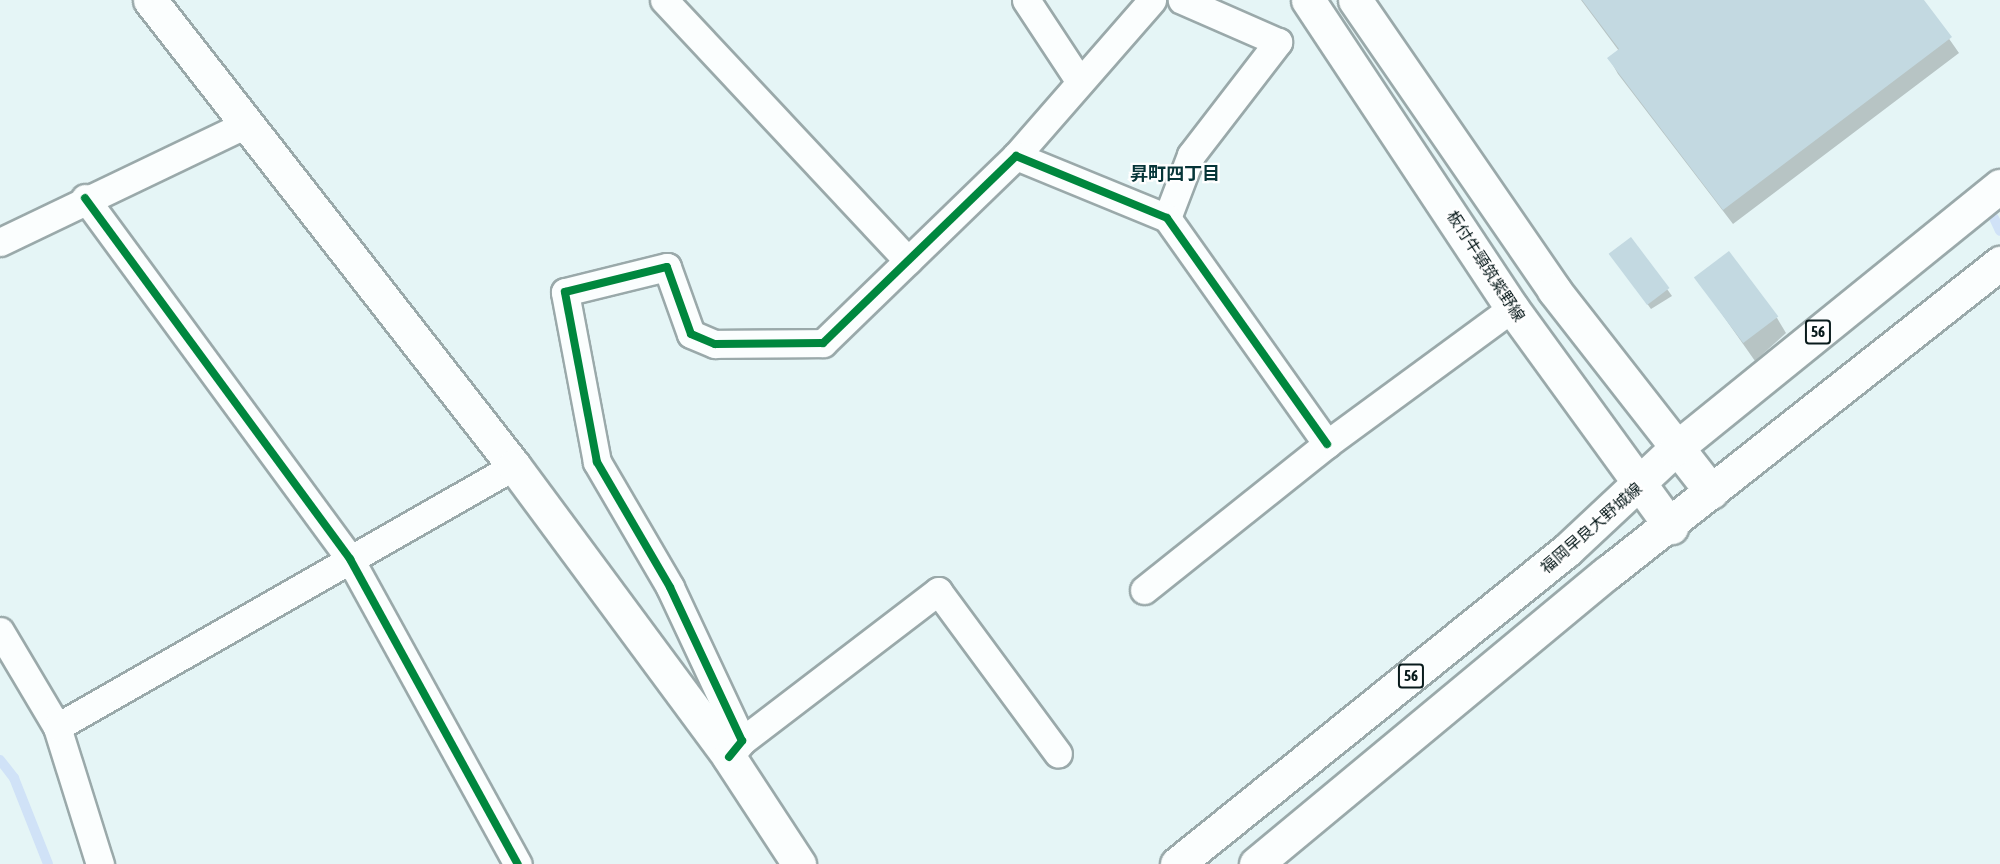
<!DOCTYPE html>
<html>
<head>
<meta charset="utf-8">
<style>
	body { margin:0 }
	#map { position:relative; width:2000px; height:864px; overflow:hidden; background:#e5f5f6; font-family:"Asap Condensed","Noto Sans JP",sans-serif }
	div>[style] { position:absolute }
	.shadow>* { inset:0; background:#0003 }
	.stream>* { height:10px; margin:-5px; padding:0 5px; transform-origin:5px; border-radius:5px; background:#d0e2f7 }
	.building>* { inset:0; background:#c3d9e1; transform-origin:0 0 }
	.roads { filter:drop-shadow(2px 0 #9aa9aa) drop-shadow(-2px 0 #9aa9aa) drop-shadow(0 2px #9aa9aa) drop-shadow(0 -2px #9aa9aa) }
	.minor>* { height:27px; margin:-13.5px; padding:0 13.5px; transform-origin:13.5px; border-radius:13.5px; background:#fbfefe }
	.tertiary>* { height:33px; margin:-16.5px; padding:0 16.5px; transform-origin:16.5px; border-radius:16.5px; background:#fbfefe }
	.secondary>* { height:33px; margin:-16.5px; padding:0 16.5px; transform-origin:16.5px; border-radius:16.5px; background:#fbfefe }
	.primary>* { height:33px; margin:-16.5px; padding:0 16.5px; transform-origin:16.5px; border-radius:16.5px; background:#fbfefe }
	.cycleway>* { height:8px; margin:-4px; padding:0 4px; transform-origin:4px; border-radius:4px; background:#00873e }
	span { translate:-50% -50%; white-space:nowrap; text-align:center; line-height:1.15; -webkit-text-stroke:4.5px #fff; paint-order:stroke }
	.shield-label span { padding:2px 4px; background:#fff; border:2px solid; border-radius:4px; -webkit-text-stroke-width:0 }
	.shield-label { font-size:15px; color:#091b1c; font-weight:700 }
	.street-label { font-size:16px; color:#091b1c }
	.neighbourhood-label { font-size:18px; color:#063538; font-weight:700 }
</style>
</head>
<body>
<div id="map">
	<div class="shadow">
		<i style="clip-path:polygon(1581px 0,1922px 0,1959px 53px,1733px 224px,1618px 74px,1609px 58px,1619px 51px)"></i>
		<i style="clip-path:polygon(1617px 263px,1667px 289px,1672px 296px,1651px 309px)"></i>
		<i style="clip-path:polygon(1698px 280px,1777px 318px,1786px 333px,1755px 361px)"></i>
	</div>
	<div class="stream">
		<i style="left:1994px;top:218px;width:14px;rotate:65deg"></i>
		<i style="left:0;top:760px;width:23px;rotate:52deg"></i>
		<i style="left:14px;top:778px;width:92px;rotate:68.4deg"></i>
	</div>
	<div class="building">
		<i style="clip-path:polygon(1582px 0,1924px 0,1952px 37px,1723px 210px,1607px 58px,1619px 49px)"></i>
		<i style="left:1631px;top:237px;width:64px;height:28px;rotate:53deg"></i>
		<i style="left:1729px;top:251px;width:82px;height:44px;rotate:53deg"></i>
	</div>
	<div class="roads">
		<div class="minor">
			<i style="left:664px;top:0;width:357px;rotate:46.9deg"></i>
			<i style="left:1026px;top:0;width:98px;rotate:56.6deg"></i>
			<i style="left:1016px;top:156px;width:207px;rotate:-48.9deg"></i>
			<i style="left:85px;top:198px;width:448px;rotate:53.7deg"></i>
			<i style="left:350px;top:559px;width:348px;rotate:61.2deg"></i>
			<i style="left:1167px;top:218px;width:67px;rotate:-69.1deg"></i>
			<i style="left:1191px;top:155px;width:143px;rotate:-52.4deg"></i>
			<i style="left:1278px;top:42px;width:105px;rotate:-156.4deg"></i>
			<i style="left:0;top:242px;width:271px;rotate:-25.6deg"></i>
			<i style="left:1144px;top:590px;width:234px;rotate:-38.6deg"></i>
			<i style="left:1327px;top:444px;width:230px;rotate:-36.3deg"></i>
			<i style="left:0;top:631px;width:112px;rotate:59.3deg"></i>
			<i style="left:57px;top:727px;width:144px;rotate:72.6deg"></i>
			<i style="left:57px;top:727px;width:526px;rotate:-29.73deg"></i>
			<i style="left:742px;top:741px;width:247px;rotate:-37.4deg"></i>
			<i style="left:938px;top:591px;width:202px;rotate:53.6deg"></i>
			<i style="left:729px;top:757px;width:21px;rotate:-51deg"></i>
			<i style="left:742px;top:741px;width:170px;rotate:-115.1deg"></i>
			<i style="left:670px;top:587px;width:145px;rotate:-120.3deg"></i>
			<i style="left:597px;top:462px;width:173px;rotate:-100.7deg"></i>
			<i style="left:565px;top:292px;width:105px;rotate:-13.8deg"></i>
			<i style="left:667px;top:267px;width:71px;rotate:70.3deg"></i>
			<i style="left:691px;top:334px;width:26px;rotate:23deg"></i>
			<i style="left:715px;top:344px;width:108px;rotate:-0.5deg"></i>
			<i style="left:823px;top:343px;width:269px;rotate:-44.1deg"></i>
			<i style="left:1016px;top:156px;width:163px;rotate:22.3deg"></i>
			<i style="left:1167px;top:218px;width:277px;rotate:54.7deg"></i>
		</div>
		<div class="tertiary">
			<i style="left:150px;top:0;width:591px;rotate:52.01deg"></i>
			<i style="left:514px;top:466px;width:362px;rotate:53.5deg"></i>
			<i style="left:729px;top:757px;width:128px;rotate:56.8deg"></i>
		</div>
		<div class="secondary">
			<i style="left:1308px;top:0;width:369px;rotate:56.5deg"></i>
			<i style="left:1512px;top:308px;width:271px;rotate:54deg"></i>
			<i style="left:1355px;top:0;width:352px;rotate:55.5deg"></i>
			<i style="left:1554px;top:290px;width:256px;rotate:52deg"></i>
		</div>
		<div class="primary">
			<i style="left:1177px;top:864px;width:501px;rotate:-38.84deg"></i>
			<i style="left:1567px;top:550px;width:148px;rotate:-43.1deg"></i>
			<i style="left:1675px;top:449px;width:418px;rotate:-39deg"></i>
			<i style="left:1256px;top:864px;width:456px;rotate:-39.7deg"></i>
			<i style="left:1607px;top:573px;width:501px;rotate:-38.27deg"></i>
		</div>
	</div>
	<div class="cycleway">
		<i style="left:85px;top:198px;width:448px;rotate:53.7deg"></i>
		<i style="left:350px;top:559px;width:348px;rotate:61.2deg"></i>
		<i style="left:729px;top:757px;width:21px;rotate:-51deg"></i>
		<i style="left:742px;top:741px;width:170px;rotate:-115.1deg"></i>
		<i style="left:670px;top:587px;width:145px;rotate:-120.3deg"></i>
		<i style="left:597px;top:462px;width:173px;rotate:-100.7deg"></i>
		<i style="left:565px;top:292px;width:105px;rotate:-13.8deg"></i>
		<i style="left:667px;top:267px;width:71px;rotate:70.3deg"></i>
		<i style="left:691px;top:334px;width:26px;rotate:23deg"></i>
		<i style="left:715px;top:344px;width:108px;rotate:-0.5deg"></i>
		<i style="left:823px;top:343px;width:269px;rotate:-44.1deg"></i>
		<i style="left:1016px;top:156px;width:163px;rotate:22.3deg"></i>
		<i style="left:1167px;top:218px;width:277px;rotate:54.7deg"></i>
	</div>
	<div class="shield-label">
		<span style="left:1818px;top:332px">56</span>
		<span style="left:1411px;top:676px">56</span>
	</div>
	<div class="street-label">
		<span style="left:1486px;top:266px;rotate:57deg">板付牛頸筑紫野線</span>
		<span style="left:1591px;top:528px;rotate:-41deg">福岡早良大野城線</span>
	</div>
	<div class="neighbourhood-label">
		<span style="left:1175px;top:174px">昇町四丁目</span>
	</div>
</div>
</body>
</html>
